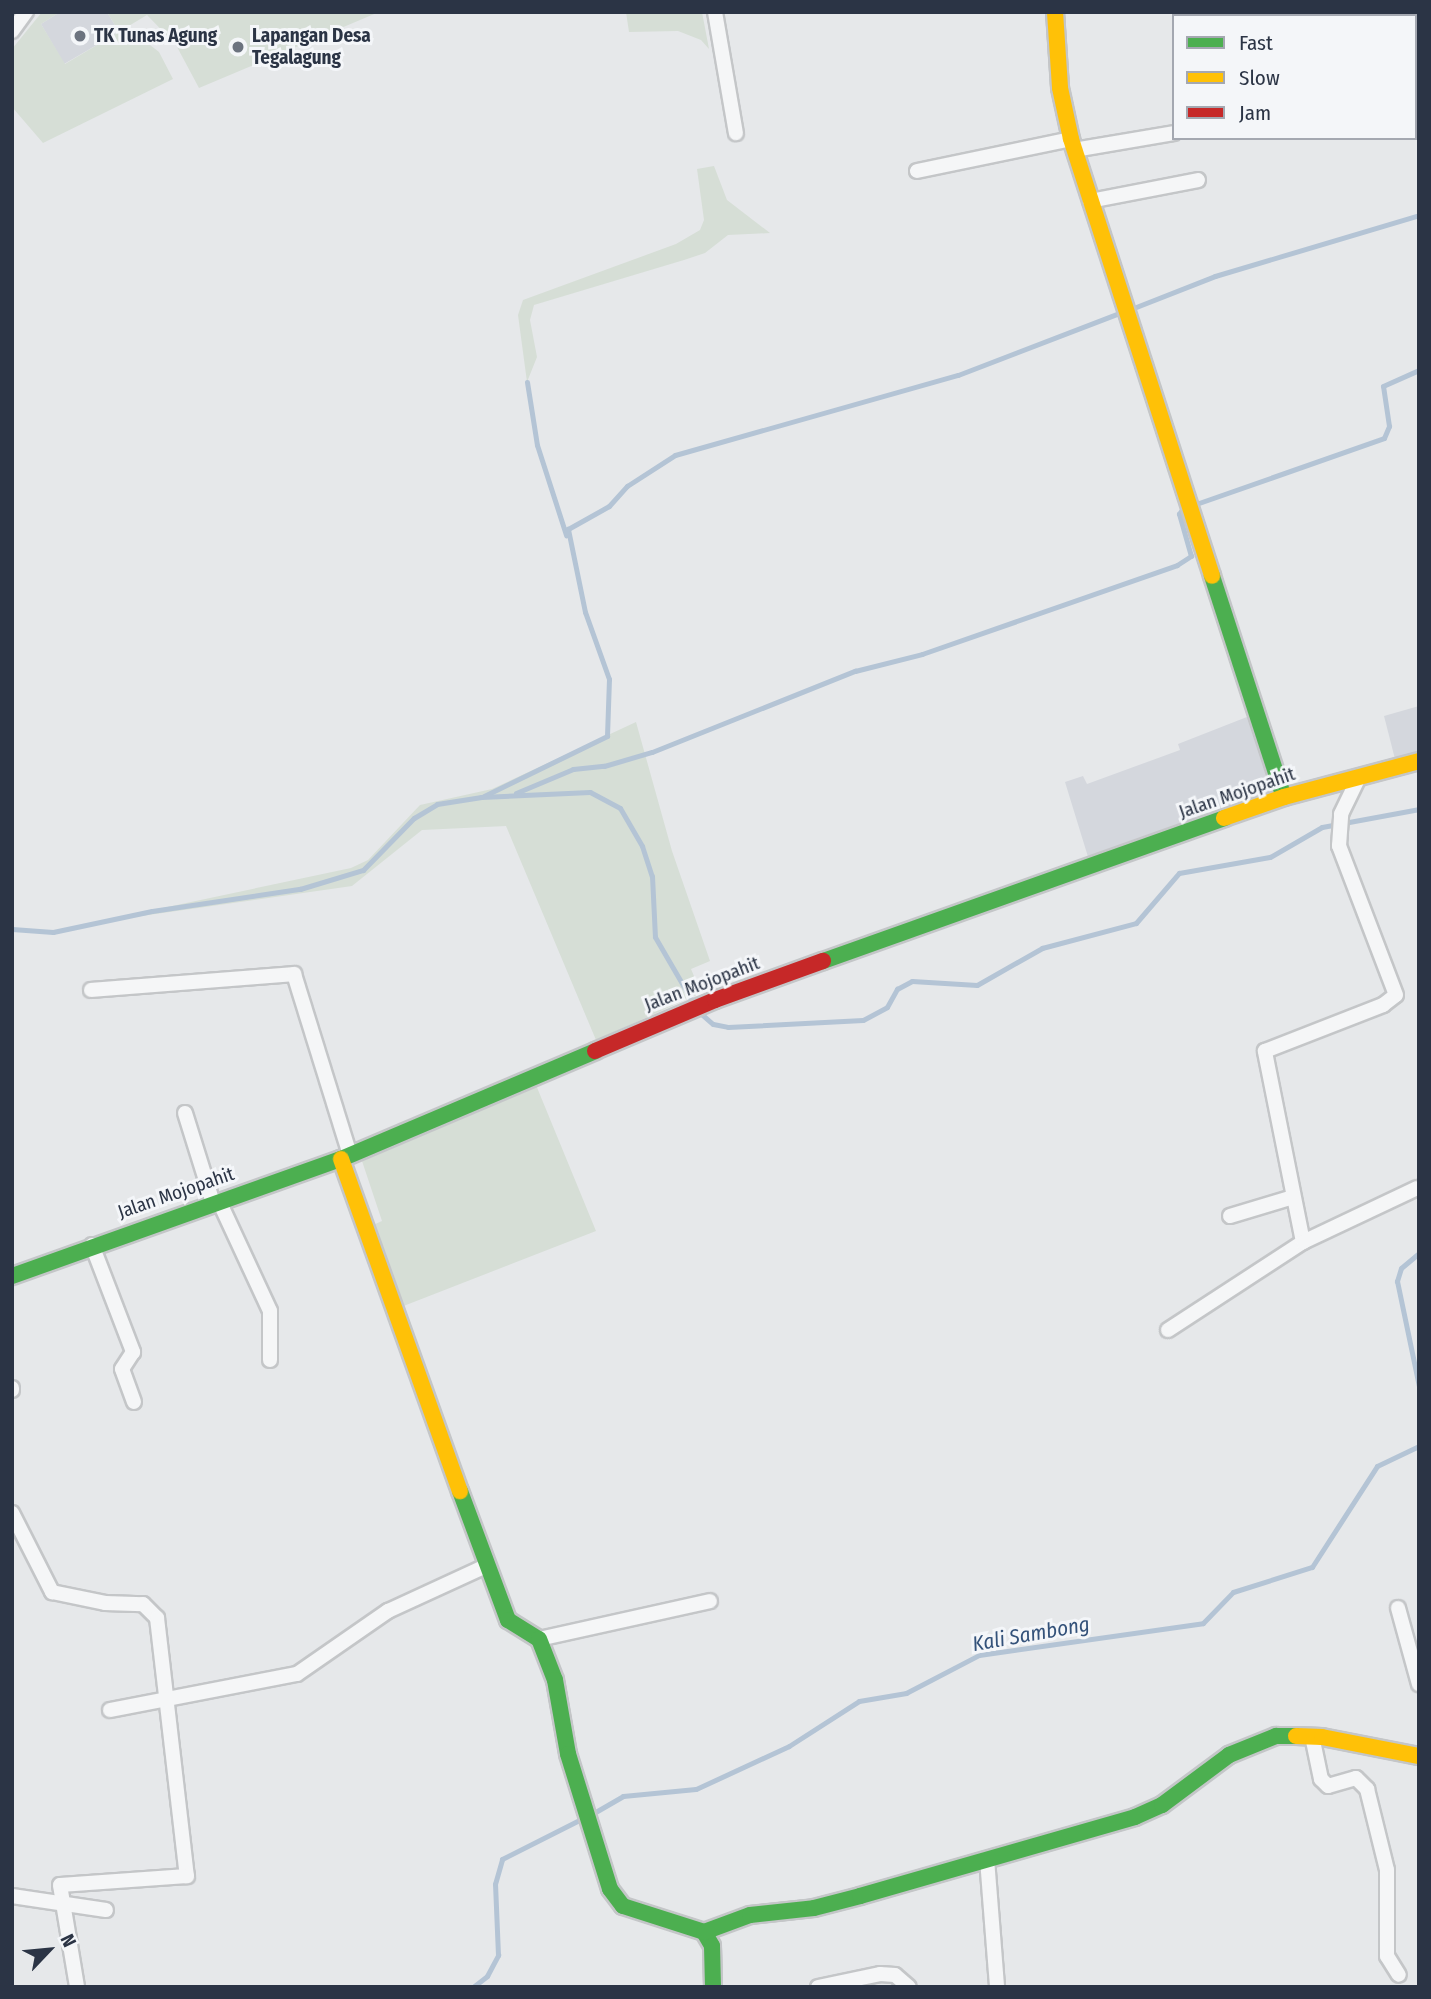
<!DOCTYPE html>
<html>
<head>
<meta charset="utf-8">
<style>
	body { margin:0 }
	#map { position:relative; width:1431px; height:1999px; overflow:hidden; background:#e6e8ea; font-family:"Fira Sans Condensed",sans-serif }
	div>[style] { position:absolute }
	.built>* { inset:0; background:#d4d7dd }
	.green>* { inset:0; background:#d6ded6 }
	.stream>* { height:5px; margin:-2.5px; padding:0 2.5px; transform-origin:2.5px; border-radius:2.5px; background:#b4c4d5 }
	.roads { filter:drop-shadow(2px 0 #c4c6c8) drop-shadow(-2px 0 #c4c6c8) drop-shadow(0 2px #c4c6c8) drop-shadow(0 -2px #c4c6c8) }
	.street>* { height:14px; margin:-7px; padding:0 7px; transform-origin:7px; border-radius:7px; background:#f5f6f7 }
	.fast>* { height:16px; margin:-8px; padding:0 8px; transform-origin:8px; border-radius:8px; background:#4caf50 }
	.slow>* { height:16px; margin:-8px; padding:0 8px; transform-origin:8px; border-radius:8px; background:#ffc107 }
	.jam>* { height:16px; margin:-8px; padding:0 8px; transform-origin:8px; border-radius:8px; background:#c62828 }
	.dots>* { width:19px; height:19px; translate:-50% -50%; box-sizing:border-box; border:4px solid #f4f6f9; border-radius:50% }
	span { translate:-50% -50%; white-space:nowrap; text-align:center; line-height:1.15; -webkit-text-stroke:6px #f4f6f9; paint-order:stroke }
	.poi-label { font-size:19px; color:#2b3445; font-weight:700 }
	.left { translate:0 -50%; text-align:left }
	.street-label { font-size:19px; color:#2b3445 }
	.water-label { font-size:21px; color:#34527a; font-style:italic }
	.frame { position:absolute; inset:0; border:14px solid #2b3445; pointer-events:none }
	.legend { position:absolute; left:1172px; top:14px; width:245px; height:126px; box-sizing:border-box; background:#f4f6f9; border:2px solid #a4a8b1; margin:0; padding:9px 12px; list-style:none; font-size:21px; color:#2b3445 }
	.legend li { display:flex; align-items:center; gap:14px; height:35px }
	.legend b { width:35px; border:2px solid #a4a8b1 }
	.north { position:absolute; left:14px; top:1915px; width:70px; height:70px; -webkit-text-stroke:5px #f4f6f9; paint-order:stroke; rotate:64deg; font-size:19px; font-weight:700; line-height:28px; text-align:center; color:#2b3445 }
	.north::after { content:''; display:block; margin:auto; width:24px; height:32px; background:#2b3445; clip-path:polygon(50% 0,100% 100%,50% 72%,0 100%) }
</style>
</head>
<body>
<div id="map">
	<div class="built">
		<i style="clip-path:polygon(60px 12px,107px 12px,119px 32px,64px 64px,41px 24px)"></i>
		<i style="clip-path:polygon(1419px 706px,1419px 751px,1395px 759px,1384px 716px)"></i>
		<i style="clip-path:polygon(1252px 715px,1274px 791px,1089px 860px,1065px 782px,1083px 776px,1087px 784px,1180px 750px,1178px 744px)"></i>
	</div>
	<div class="green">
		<i style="clip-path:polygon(42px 12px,60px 12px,41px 24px,65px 64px,119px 32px,107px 12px,379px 12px,199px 88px,176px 45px,147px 15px,127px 27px,159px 52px,173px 79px,43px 143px,12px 107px,12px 49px)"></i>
		<i style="clip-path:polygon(626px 12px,702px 12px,709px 49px,701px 40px,678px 31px,629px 32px)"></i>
		<i style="clip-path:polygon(714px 166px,727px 200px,770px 233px,728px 235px,705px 253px,684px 260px,534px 305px,530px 320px,537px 357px,527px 382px,518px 315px,523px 300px,676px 244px,700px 230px,704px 220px,697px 169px)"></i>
		<i style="clip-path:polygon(636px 722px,672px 851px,710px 961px,691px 969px,701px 993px,596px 1040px,506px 826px,422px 830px,352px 886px,92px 923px,351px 868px,368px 860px,420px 805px,492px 789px)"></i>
		<i style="clip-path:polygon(536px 1085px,596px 1231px,401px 1307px,373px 1225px,382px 1221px,362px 1161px)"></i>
	</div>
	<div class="stream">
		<i style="left:1131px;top:309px;width:90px;rotate:-21.4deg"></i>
		<i style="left:1215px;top:276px;width:213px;rotate:-16.6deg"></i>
		<i style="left:527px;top:382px;width:64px;rotate:81deg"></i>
		<i style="left:537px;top:445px;width:95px;rotate:72.1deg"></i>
		<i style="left:1196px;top:504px;width:199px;rotate:-19.3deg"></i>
		<i style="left:1384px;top:438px;width:13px;rotate:-67deg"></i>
		<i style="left:1389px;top:426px;width:40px;rotate:-98.5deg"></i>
		<i style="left:1383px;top:386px;width:39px;rotate:-24deg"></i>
		<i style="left:516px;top:793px;width:62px;rotate:-22.8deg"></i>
		<i style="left:573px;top:769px;width:31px;rotate:-6deg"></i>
		<i style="left:604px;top:766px;width:50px;rotate:-16.3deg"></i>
		<i style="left:652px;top:752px;width:219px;rotate:-21.8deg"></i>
		<i style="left:855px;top:671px;width:69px;rotate:-14.2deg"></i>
		<i style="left:922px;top:654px;width:270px;rotate:-19.2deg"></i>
		<i style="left:1177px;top:565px;width:17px;rotate:-33deg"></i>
		<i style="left:1191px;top:556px;width:44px;rotate:-105.9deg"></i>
		<i style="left:1179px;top:514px;width:7px;rotate:-56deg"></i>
		<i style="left:484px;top:796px;width:137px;rotate:-26deg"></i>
		<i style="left:607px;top:736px;width:57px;rotate:-88deg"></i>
		<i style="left:609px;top:679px;width:71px;rotate:-109.7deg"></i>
		<i style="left:585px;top:612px;width:85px;rotate:-101.6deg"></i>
		<i style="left:568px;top:529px;width:47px;rotate:-29.3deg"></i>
		<i style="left:609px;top:506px;width:27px;rotate:-48deg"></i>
		<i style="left:627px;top:486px;width:57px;rotate:-32.9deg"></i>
		<i style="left:675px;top:455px;width:294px;rotate:-15.8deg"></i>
		<i style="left:958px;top:375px;width:176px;rotate:-21deg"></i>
		<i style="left:12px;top:929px;width:41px;rotate:4.2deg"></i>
		<i style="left:53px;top:932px;width:101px;rotate:-12deg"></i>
		<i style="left:152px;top:911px;width:150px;rotate:-8.5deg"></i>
		<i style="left:300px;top:889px;width:66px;rotate:-16.8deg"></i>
		<i style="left:363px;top:870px;width:73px;rotate:-45.6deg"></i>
		<i style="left:414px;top:818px;width:27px;rotate:-31deg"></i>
		<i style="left:437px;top:804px;width:45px;rotate:-9deg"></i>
		<i style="left:481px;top:797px;width:109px;rotate:-2.6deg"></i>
		<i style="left:590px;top:792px;width:34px;rotate:28deg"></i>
		<i style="left:620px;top:808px;width:44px;rotate:59.9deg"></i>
		<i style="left:642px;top:846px;width:32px;rotate:72deg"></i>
		<i style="left:652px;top:876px;width:61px;rotate:87.2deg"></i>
		<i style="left:655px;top:937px;width:78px;rotate:59.8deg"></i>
		<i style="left:699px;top:1012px;width:18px;rotate:41deg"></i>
		<i style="left:713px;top:1024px;width:15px;rotate:11deg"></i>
		<i style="left:728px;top:1027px;width:135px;rotate:-3deg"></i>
		<i style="left:863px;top:1020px;width:27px;rotate:-28deg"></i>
		<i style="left:887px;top:1007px;width:21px;rotate:-61deg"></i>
		<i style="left:897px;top:989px;width:17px;rotate:-28deg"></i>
		<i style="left:912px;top:981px;width:65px;rotate:3.5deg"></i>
		<i style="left:977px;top:985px;width:75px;rotate:-29.6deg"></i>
		<i style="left:1042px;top:948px;width:97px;rotate:-14.9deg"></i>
		<i style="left:1136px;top:923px;width:66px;rotate:-49.3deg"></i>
		<i style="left:1179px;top:873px;width:92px;rotate:-10deg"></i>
		<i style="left:1270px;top:857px;width:60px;rotate:-30deg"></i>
		<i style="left:1322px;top:827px;width:99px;rotate:-10.5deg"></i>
		<i style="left:1419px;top:1253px;width:23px;rotate:140deg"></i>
		<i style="left:1401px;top:1268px;width:14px;rotate:107deg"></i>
		<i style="left:1397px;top:1281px;width:107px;rotate:78.2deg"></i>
		<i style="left:592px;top:1814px;width:36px;rotate:-30deg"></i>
		<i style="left:623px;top:1796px;width:73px;rotate:-5.5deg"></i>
		<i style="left:696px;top:1789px;width:102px;rotate:-24.8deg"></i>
		<i style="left:789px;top:1746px;width:83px;rotate:-32.7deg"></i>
		<i style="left:859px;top:1701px;width:48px;rotate:-9.7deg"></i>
		<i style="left:906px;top:1693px;width:82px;rotate:-27.5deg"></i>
		<i style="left:979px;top:1655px;width:226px;rotate:-8.1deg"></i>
		<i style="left:1203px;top:1623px;width:43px;rotate:-45.9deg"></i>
		<i style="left:1233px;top:1592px;width:83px;rotate:-17.6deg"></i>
		<i style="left:1312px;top:1567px;width:120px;rotate:-57.2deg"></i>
		<i style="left:1377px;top:1466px;width:47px;rotate:-25.5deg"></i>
		<i style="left:473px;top:1987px;width:18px;rotate:-38deg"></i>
		<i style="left:487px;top:1976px;width:24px;rotate:-62deg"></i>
		<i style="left:498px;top:1955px;width:71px;rotate:-92.4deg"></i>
		<i style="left:495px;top:1884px;width:26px;rotate:-74deg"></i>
		<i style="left:502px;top:1859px;width:91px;rotate:-26.8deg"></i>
	</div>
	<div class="roads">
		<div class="street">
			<i style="left:715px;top:12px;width:123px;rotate:80.2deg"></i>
			<i style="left:12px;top:31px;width:24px;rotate:-54deg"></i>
			<i style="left:1415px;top:67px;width:4px"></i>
			<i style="left:1074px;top:150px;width:101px;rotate:-9.6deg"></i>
			<i style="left:917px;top:171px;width:157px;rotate:-11.7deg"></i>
			<i style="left:1090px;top:201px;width:110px;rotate:-11deg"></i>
			<i style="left:91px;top:990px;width:204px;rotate:-4.5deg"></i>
			<i style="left:294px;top:974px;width:189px;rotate:72.8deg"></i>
			<i style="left:185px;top:1113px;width:94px;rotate:72.7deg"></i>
			<i style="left:219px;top:1201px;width:121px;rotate:65.1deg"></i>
			<i style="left:270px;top:1311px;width:49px;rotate:90deg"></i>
			<i style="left:1230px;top:1216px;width:66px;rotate:-16.8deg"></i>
			<i style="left:1303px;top:1242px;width:195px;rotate:-101.3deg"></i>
			<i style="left:1265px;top:1051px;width:127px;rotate:-21.3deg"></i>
			<i style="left:1383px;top:1005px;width:16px;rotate:-38deg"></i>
			<i style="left:1396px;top:995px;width:160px;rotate:-110.9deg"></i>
			<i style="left:1339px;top:846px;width:32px;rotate:-86deg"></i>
			<i style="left:1341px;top:814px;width:41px;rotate:-64.1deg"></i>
			<i style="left:92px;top:1245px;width:115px;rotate:69deg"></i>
			<i style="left:133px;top:1352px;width:20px;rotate:123deg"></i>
			<i style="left:122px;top:1369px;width:35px;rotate:70deg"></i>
			<i style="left:1168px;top:1330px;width:161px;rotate:-33.1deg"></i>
			<i style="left:1303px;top:1242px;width:126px;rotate:-25.3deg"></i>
			<i style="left:12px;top:1388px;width:2px;rotate:90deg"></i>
			<i style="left:12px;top:1513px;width:89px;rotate:63.1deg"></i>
			<i style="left:52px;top:1592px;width:54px;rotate:11.7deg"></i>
			<i style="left:105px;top:1603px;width:38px;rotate:2deg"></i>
			<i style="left:143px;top:1604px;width:20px;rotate:45deg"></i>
			<i style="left:157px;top:1618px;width:260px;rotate:83.4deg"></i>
			<i style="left:187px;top:1876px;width:127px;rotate:175.9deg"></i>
			<i style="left:60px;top:1885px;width:103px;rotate:80.5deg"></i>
			<i style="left:1398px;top:1608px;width:79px;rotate:74.6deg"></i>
			<i style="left:539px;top:1639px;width:175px;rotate:-12.5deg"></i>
			<i style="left:110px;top:1710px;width:190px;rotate:-10.9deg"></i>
			<i style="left:297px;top:1674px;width:111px;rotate:-34.7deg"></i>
			<i style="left:388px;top:1611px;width:108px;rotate:-24.7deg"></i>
			<i style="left:1312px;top:1736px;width:44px;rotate:78.2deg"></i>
			<i style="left:1321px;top:1779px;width:10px;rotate:45deg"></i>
			<i style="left:1328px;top:1786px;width:29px;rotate:-16deg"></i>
			<i style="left:1356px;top:1778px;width:16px;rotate:45deg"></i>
			<i style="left:1367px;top:1789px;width:83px;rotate:76.1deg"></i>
			<i style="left:1387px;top:1870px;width:86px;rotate:90deg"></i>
			<i style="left:1387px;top:1956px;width:22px;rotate:58deg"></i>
			<i style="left:987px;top:1859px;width:128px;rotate:85.5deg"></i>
			<i style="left:12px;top:1896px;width:95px;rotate:8.5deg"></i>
			<i style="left:818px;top:1987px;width:63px;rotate:-11.8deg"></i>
			<i style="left:880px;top:1974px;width:15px;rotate:4deg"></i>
			<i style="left:895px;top:1975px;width:18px;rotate:41deg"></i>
		</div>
		<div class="fast">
			<i style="left:1212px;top:576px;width:232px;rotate:72deg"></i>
			<i style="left:823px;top:961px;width:426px;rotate:-19.6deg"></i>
			<i style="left:12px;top:1276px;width:349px;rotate:-19.6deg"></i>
			<i style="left:341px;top:1159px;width:276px;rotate:-23deg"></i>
			<i style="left:460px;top:1491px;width:138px;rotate:69.6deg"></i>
			<i style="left:508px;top:1620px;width:36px;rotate:32deg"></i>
			<i style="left:539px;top:1639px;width:44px;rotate:68.7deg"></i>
			<i style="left:555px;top:1680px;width:75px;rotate:80deg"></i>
			<i style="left:568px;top:1754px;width:141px;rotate:72.7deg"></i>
			<i style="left:610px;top:1889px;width:21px;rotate:53deg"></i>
			<i style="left:623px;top:1906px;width:85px;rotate:17.8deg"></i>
			<i style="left:704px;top:1932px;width:16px;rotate:60deg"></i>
			<i style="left:712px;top:1946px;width:41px;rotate:88.6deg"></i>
			<i style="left:704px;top:1932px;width:49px;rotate:-20.3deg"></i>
			<i style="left:750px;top:1915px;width:64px;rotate:-6.2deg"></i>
			<i style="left:814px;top:1908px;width:48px;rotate:-14.6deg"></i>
			<i style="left:860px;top:1896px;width:286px;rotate:-16deg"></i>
			<i style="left:1135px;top:1817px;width:30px;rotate:-24deg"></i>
			<i style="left:1162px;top:1805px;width:84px;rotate:-36.7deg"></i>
			<i style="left:1229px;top:1755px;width:51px;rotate:-22deg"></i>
			<i style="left:1276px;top:1736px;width:20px"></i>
		</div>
		<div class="slow">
			<i style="left:1055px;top:12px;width:76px;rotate:86.2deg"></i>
			<i style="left:1060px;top:88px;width:52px;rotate:77.8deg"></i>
			<i style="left:1071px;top:139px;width:459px;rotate:72.1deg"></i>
			<i style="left:1224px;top:818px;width:64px;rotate:-19.3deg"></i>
			<i style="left:1284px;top:797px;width:140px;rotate:-14.9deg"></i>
			<i style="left:341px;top:1159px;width:353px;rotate:70.3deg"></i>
			<i style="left:1296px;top:1736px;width:26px;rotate:2deg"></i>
			<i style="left:1322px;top:1737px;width:99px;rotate:11.1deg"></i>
		</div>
		<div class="jam">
			<i style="left:595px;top:1051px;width:130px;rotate:-23deg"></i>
			<i style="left:715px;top:1000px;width:115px;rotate:-19.9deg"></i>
		</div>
	</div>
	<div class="dots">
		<i style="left:80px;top:36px;background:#6c737f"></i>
		<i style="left:238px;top:47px;background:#6c737f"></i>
	</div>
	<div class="poi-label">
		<span class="left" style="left:94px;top:36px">TK Tunas Agung</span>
		<span class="left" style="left:252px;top:47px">Lapangan Desa<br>Tegalagung</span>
	</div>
	<div class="street-label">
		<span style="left:1237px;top:793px;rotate:-19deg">Jalan Mojopahit</span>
		<span style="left:702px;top:984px;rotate:-21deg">Jalan Mojopahit</span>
		<span style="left:176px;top:1193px;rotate:-19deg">Jalan Mojopahit</span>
	</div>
	<div class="water-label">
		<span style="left:1031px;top:1634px;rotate:-10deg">Kali Sambong</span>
	</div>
	<div class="frame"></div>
	<ul class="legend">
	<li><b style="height:9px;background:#4caf50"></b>Fast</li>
	<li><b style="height:9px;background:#ffc107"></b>Slow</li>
	<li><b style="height:9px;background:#c62828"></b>Jam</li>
	</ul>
	<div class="north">N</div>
</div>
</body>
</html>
